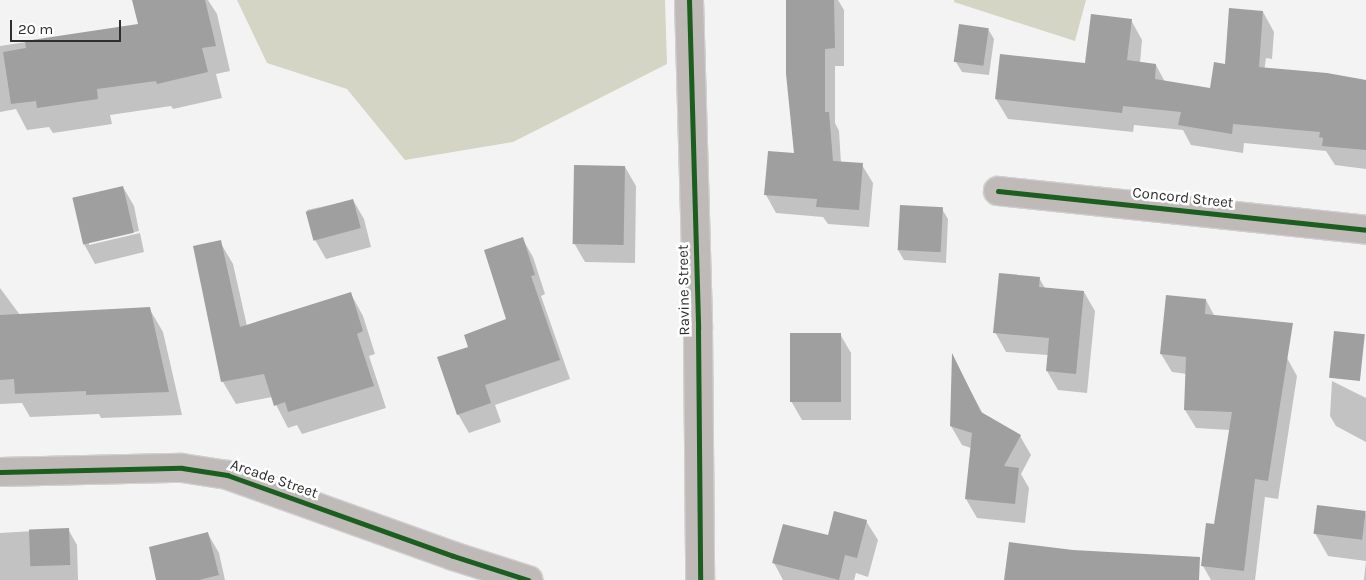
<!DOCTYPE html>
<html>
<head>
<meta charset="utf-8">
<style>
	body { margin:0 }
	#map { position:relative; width:1366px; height:580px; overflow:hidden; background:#f4f3f4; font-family:Karla,sans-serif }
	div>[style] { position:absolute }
	.forest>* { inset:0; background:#d4d5c4 }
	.shadow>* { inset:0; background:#0003 }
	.building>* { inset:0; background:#a09f9f; transform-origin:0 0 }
	.roads { filter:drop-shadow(1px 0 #d1d0d1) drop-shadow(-1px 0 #d1d0d1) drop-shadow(0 1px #d1d0d1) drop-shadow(0 -1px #d1d0d1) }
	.street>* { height:28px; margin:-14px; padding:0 14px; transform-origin:14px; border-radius:14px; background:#bfbab8 }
	.cycleway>* { height:5px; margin:-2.5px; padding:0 2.5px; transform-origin:2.5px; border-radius:2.5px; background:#1b5e20 }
	span { translate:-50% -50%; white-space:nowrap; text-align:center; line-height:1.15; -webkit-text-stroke:5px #fff; paint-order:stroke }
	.street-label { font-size:15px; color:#2f2e2f }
	.scale { position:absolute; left:10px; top:20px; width:111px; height:22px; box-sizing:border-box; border:2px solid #2f2e2f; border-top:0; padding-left:6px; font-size:15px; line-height:18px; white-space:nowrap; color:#2f2e2f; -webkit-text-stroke:4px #fff; paint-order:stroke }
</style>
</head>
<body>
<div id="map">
	<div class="forest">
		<i style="clip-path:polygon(237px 0,665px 0,667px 64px,513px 142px,405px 160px,347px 89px,267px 63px)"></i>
		<i style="clip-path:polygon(954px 0,1086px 0,1075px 41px,954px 2px)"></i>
	</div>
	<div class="shadow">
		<i style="clip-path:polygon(133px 0,208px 0,217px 14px,230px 71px,216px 74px,222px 98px,173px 109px,171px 106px,110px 115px,112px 124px,53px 133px,49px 127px,27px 130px,16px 109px,0 112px,0 46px,139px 25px)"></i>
		<i style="clip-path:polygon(787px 0,838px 0,844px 10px,844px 66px,835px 66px,835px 123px,839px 131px,841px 163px,862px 165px,873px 183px,869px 227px,828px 224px,823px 217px,776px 213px,766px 195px,795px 154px)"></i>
		<i style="clip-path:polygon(1263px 12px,1274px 32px,1272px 59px,1266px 58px,1261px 93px,1366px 108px,1366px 169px,1335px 165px,1326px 151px,1244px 143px,1243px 153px,1191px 145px,1183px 130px,1134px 125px,1133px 132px,1008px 119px,996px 99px,1086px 64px,1131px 20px,1142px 40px,1140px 63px,1156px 65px,1165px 82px,1211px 89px)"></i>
		<i style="clip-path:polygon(988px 29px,994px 39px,989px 75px,962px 72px,956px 62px)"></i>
		<i style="clip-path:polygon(625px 167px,636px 186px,635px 263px,585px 262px,574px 243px)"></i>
		<i style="clip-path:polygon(123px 187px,134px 206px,139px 231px,89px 242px,89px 245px,140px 233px,144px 252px,95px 264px,84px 244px)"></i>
		<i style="clip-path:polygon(353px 200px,364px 219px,371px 247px,326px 259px,315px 240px,307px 210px)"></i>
		<i style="clip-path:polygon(942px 209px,948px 219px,946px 263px,904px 260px,898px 250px)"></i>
		<i style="clip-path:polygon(522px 238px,533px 257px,545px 294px,541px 296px,570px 379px,495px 405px,501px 422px,469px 433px,458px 414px,508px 320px)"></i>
		<i style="clip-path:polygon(220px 242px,233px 264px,247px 326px,351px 294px,363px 316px,375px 354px,369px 356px,386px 408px,302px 434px,297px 425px,288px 428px,272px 397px,236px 404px,223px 382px,195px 247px)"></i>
		<i style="clip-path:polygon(1039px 278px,1045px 288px,1084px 292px,1095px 311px,1087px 393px,1058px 390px,1047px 371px,1048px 355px,1006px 352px,995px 332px)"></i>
		<i style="clip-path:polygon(0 288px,20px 315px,149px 308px,163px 332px,182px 415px,101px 418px,99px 414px,30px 417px,22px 403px,0 404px)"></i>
		<i style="clip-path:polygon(1206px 300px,1215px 317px,1287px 358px,1297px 376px,1278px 499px,1265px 497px,1255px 580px,1211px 580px,1203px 566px,1215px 526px,1230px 430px,1196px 428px,1185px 410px,1187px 374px,1172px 372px,1161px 354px)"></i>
		<i style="clip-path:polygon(840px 334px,851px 353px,851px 420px,802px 420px,791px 401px)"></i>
		<i style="clip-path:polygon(953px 358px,983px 414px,1020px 436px,1031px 455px,1021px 474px,1029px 488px,1025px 523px,977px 518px,966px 499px,971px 448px,962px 445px,951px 426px)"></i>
		<i style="clip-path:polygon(1332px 381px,1366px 398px,1366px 442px,1336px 426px,1330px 416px)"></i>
		<i style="clip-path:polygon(1366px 513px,1366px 580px,1364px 580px,1366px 561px,1328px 556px,1315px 533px)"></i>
		<i style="clip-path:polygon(866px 521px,878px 540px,868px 577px,856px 573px,854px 580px,783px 580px,774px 563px)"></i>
		<i style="clip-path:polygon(68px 529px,77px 545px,78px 580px,0 580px,0 533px)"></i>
		<i style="clip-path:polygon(208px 534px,219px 553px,225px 580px,158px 580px)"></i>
	</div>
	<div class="building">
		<i style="clip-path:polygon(132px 0,205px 0,216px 46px,202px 48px,208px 72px,157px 84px,156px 81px,97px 89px,98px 99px,37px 108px,36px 101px,11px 104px,3px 52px,26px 48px,25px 41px,138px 24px)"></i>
		<i style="clip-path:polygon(786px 0,834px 0,835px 48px,825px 49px,825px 112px,829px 112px,833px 161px,863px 163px,859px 210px,816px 207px,817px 199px,764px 195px,768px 151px,794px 153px,786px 74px)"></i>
		<i style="clip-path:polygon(1229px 8px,1263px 11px,1259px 67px,1327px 73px,1366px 80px,1366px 150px,1322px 146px,1323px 138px,1319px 137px,1320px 132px,1233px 124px,1232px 134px,1178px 125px,1181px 112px,1123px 106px,1122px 113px,995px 99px,1000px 54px,1085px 63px,1091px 14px,1132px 19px,1127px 60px,1156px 64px,1155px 79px,1210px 88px,1214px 62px,1225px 64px)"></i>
		<i style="left:959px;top:24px;width:30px;height:38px;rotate:8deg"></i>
		<i style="left:574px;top:165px;width:51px;height:79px;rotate:1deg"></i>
		<i style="left:123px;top:186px;width:48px;height:52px;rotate:77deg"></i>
		<i style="left:353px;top:199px;width:30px;height:49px;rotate:75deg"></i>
		<i style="left:900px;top:205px;width:43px;height:45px;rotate:3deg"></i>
		<i style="clip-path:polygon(523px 237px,535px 275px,531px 276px,560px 360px,485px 385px,491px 403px,457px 415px,437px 357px,468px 347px,464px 335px,506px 319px,484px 250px)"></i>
		<i style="clip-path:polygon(221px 240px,240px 327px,351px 292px,363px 331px,357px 334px,374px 386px,288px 412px,285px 402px,274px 406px,264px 374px,221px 382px,193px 246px)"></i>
		<i style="clip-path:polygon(999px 273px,1040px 277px,1039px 287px,1084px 291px,1076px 374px,1046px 371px,1049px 338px,993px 333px)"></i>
		<i style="clip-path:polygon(1166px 295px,1206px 299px,1205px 314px,1293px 323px,1268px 481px,1255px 479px,1244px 571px,1201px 566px,1206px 523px,1214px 524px,1232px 412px,1184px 410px,1186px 357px,1160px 354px)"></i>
		<i style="clip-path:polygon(150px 307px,169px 392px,86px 395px,86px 391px,15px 394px,14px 379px,0 380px,0 315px)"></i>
		<i style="left:1334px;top:331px;width:31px;height:47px;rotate:6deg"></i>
		<i style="left:790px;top:333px;width:51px;height:69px"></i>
		<i style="clip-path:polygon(952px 353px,981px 412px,1021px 435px,1004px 466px,1019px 468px,1015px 504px,965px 499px,972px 433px,950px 426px)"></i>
		<i style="left:1317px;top:505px;width:49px;height:29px;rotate:7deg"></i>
		<i style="clip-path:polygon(834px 511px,867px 520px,857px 558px,845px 555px,839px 580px,772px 563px,783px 524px,828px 535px)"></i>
		<i style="left:69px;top:528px;width:37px;height:40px;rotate:88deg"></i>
		<i style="clip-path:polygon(208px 532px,219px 575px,199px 580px,156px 580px,149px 547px)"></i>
		<i style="clip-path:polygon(1009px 542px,1073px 550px,1200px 557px,1199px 580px,1004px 580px)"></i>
	</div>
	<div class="roads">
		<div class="street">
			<i style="left:689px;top:0;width:329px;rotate:88.4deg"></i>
			<i style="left:698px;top:329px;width:251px;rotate:89.5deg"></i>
			<i style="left:998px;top:191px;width:370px;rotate:6deg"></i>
			<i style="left:0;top:472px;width:182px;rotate:-1.3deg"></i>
			<i style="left:182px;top:468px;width:46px;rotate:8.8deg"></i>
			<i style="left:227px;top:475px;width:240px;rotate:19.7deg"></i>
			<i style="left:453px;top:556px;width:79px;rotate:17.7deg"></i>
		</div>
	</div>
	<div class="cycleway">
		<i style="left:689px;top:0;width:329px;rotate:88.4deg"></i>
		<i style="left:698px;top:329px;width:251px;rotate:89.5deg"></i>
		<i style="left:998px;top:191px;width:370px;rotate:6deg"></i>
		<i style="left:0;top:472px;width:182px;rotate:-1.3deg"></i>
		<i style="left:182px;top:468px;width:46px;rotate:8.8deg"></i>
		<i style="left:227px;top:475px;width:240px;rotate:19.7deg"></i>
		<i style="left:453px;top:556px;width:79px;rotate:17.7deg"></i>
	</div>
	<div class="street-label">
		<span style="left:1183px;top:198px;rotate:6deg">Concord Street</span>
		<span style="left:684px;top:290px;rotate:-91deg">Ravine Street</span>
		<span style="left:274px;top:479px;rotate:19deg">Arcade Street</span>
	</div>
	<div class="scale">20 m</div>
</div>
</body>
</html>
